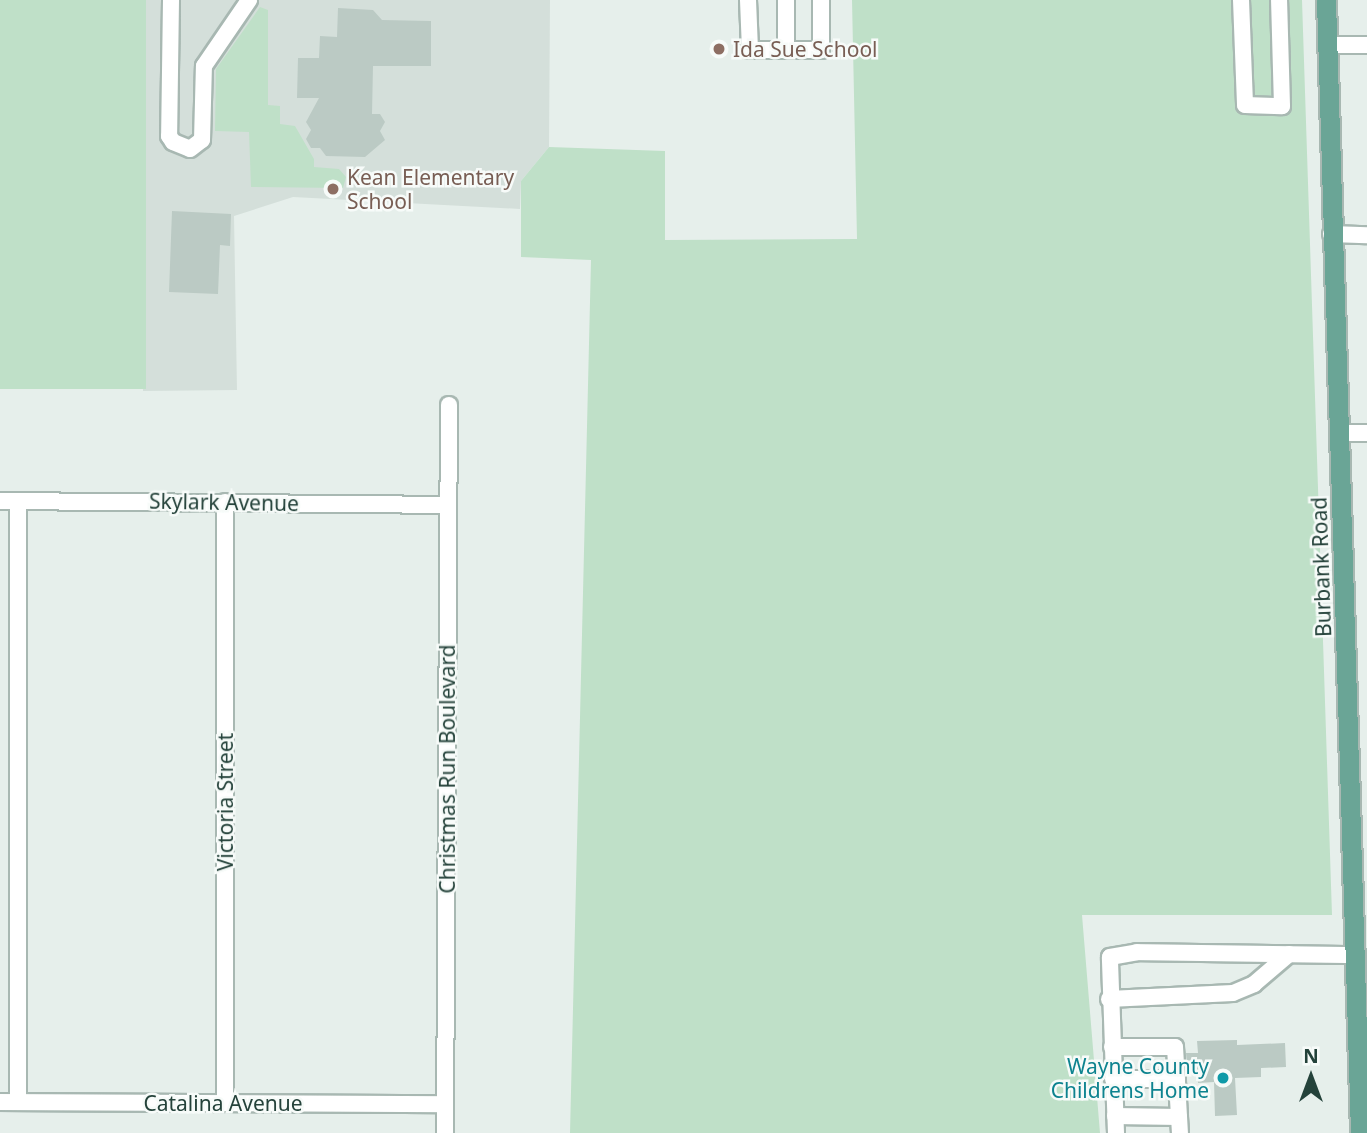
<!DOCTYPE html>
<html>
<head>
<meta charset="utf-8">
<style>
	body { margin:0 }
	#map { position:relative; width:1367px; height:1133px; overflow:hidden; background:#e6efeb; font-family:"Noto Sans",sans-serif }
	div>[style] { position:absolute }
	.built>* { inset:0; background:#d4dfda }
	.green>* { inset:0; background:#bfe0c8; transform-origin:0 0 }
	.building>* { inset:0; background:#bbcac4 }
	.roads { filter:drop-shadow(2px 0 #a8b8b2) drop-shadow(-2px 0 #a8b8b2) drop-shadow(0 2px #a8b8b2) drop-shadow(0 -2px #a8b8b2) }
	.minor>* { height:16px; margin:-8px; padding:0 8px; transform-origin:8px; border-radius:8px; background:#fff }
	.major>* { height:19px; margin:-9.5px; padding:0 9.5px; transform-origin:9.5px; border-radius:9.5px; background:#6aa596 }
	.dots>* { width:19px; height:19px; translate:-50% -50%; box-sizing:border-box; border:4px solid #f7fbf9; border-radius:50% }
	span { translate:-50% -50%; white-space:nowrap; text-align:center; line-height:1.15; -webkit-text-stroke:5px #f7fbf9; paint-order:stroke }
	.education-label { font-size:21px; color:#785e54 }
	.left { translate:0 -50%; text-align:left }
	.street-label { font-size:21px; color:#24423a }
	.culture-label { font-size:21px; color:#0d838f }
	.right { translate:-100% -50%; text-align:right }
	.north { position:absolute; left:1276px; top:1042px; width:70px; height:70px; -webkit-text-stroke:5px #f7fbf9; paint-order:stroke; rotate:0deg; font-size:19px; font-weight:700; line-height:28px; text-align:center; color:#24423a }
	.north::after { content:''; display:block; margin:auto; width:24px; height:32px; background:#24423a; clip-path:polygon(50% 0,100% 100%,50% 72%,0 100%) }
</style>
</head>
<body>
<div id="map">
	<div class="built">
		<i style="clip-path:polygon(146px 0,550px 0,549px 147px,521px 181px,520px 209px,293px 197px,234px 216px,237px 390px,143px 391px)"></i>
	</div>
	<div class="green">
		<i style="left:0;top:0;width:146px;height:389px"></i>
		<i style="clip-path:polygon(852px 0,1302px 0,1332px 915px,1082px 915px,1100px 1133px,570px 1133px,591px 260px,521px 257px,521px 181px,549px 147px,665px 151px,665px 240px,857px 239px)"></i>
		<i style="clip-path:polygon(260px 7px,268px 10px,268px 105px,280px 106px,280px 124px,295px 126px,314px 159px,314px 167px,339px 169px,346px 177px,343px 188px,251px 187px,249px 132px,215px 131px,216px 69px)"></i>
	</div>
	<div class="building">
		<i style="clip-path:polygon(338px 8px,373px 10px,382px 20px,431px 21px,431px 66px,373px 66px,372px 114px,380px 114px,385px 122px,380px 131px,385px 140px,365px 157px,326px 156px,320px 148px,311px 148px,306px 139px,311px 130px,306px 122px,319px 98px,297px 98px,298px 58px,319px 58px,320px 36px,337px 37px)"></i>
		<i style="clip-path:polygon(172px 211px,231px 214px,230px 246px,220px 245px,218px 294px,169px 292px)"></i>
		<i style="clip-path:polygon(1237px 1040px,1237px 1045px,1285px 1043px,1286px 1067px,1261px 1068px,1261px 1077px,1235px 1078px,1237px 1115px,1215px 1116px,1214px 1082px,1198px 1083px,1197px 1066px,1187px 1066px,1186px 1053px,1198px 1053px,1197px 1041px)"></i>
	</div>
	<div class="roads">
		<div class="minor">
			<i style="left:171px;top:0;width:136px;rotate:90.8deg"></i>
			<i style="left:169px;top:136px;width:7px;rotate:56deg"></i>
			<i style="left:173px;top:142px;width:18px;rotate:22deg"></i>
			<i style="left:190px;top:149px;width:15px;rotate:-37deg"></i>
			<i style="left:202px;top:140px;width:74px;rotate:-88.5deg"></i>
			<i style="left:204px;top:66px;width:80px;rotate:-55.7deg"></i>
			<i style="left:748px;top:0;width:50px;rotate:87.7deg"></i>
			<i style="left:750px;top:50px;width:71px"></i>
			<i style="left:821px;top:50px;width:50px;rotate:-90deg"></i>
			<i style="left:786px;top:0;width:50px;rotate:90deg"></i>
			<i style="left:1241px;top:0;width:105px;rotate:87.8deg"></i>
			<i style="left:1245px;top:105px;width:37px;rotate:2deg"></i>
			<i style="left:1282px;top:106px;width:106px;rotate:-91.6deg"></i>
			<i style="left:1327px;top:45px;width:40px"></i>
			<i style="left:1331px;top:234px;width:36px;rotate:2deg"></i>
			<i style="left:1340px;top:433px;width:27px"></i>
			<i style="left:0;top:501px;width:448px;rotate:0.5deg"></i>
			<i style="left:225px;top:502px;width:601px;rotate:90deg"></i>
			<i style="left:1109px;top:999px;width:124px;rotate:-2.8deg"></i>
			<i style="left:1233px;top:993px;width:23px;rotate:-23deg"></i>
			<i style="left:1254px;top:984px;width:46px;rotate:-40.6deg"></i>
			<i style="left:1112px;top:1047px;width:63px"></i>
			<i style="left:1175px;top:1047px;width:86px;rotate:86.7deg"></i>
			<i style="left:1113px;top:1079px;width:64px"></i>
			<i style="left:18px;top:1101px;width:600px;rotate:-90deg"></i>
			<i style="left:0;top:1102px;width:445px;rotate:0.3deg"></i>
			<i style="left:1115px;top:1116px;width:64px;rotate:0.9deg"></i>
			<i style="left:445px;top:1133px;width:728px;rotate:-89.69deg"></i>
			<i style="left:1116px;top:1133px;width:176px;rotate:-92deg"></i>
			<i style="left:1110px;top:957px;width:27px;rotate:-10deg"></i>
			<i style="left:1137px;top:952px;width:218px;rotate:0.8deg"></i>
		</div>
		<div class="major">
			<i style="left:1326px;top:0;width:1134px;rotate:88.28deg"></i>
		</div>
	</div>
	<div class="dots">
		<i style="left:719px;top:49px;background:#8d6e63"></i>
		<i style="left:333px;top:189px;background:#8d6e63"></i>
		<i style="left:1223px;top:1078px;background:#0f9aa8"></i>
	</div>
	<div class="education-label">
		<span class="left" style="left:733px;top:49px">Ida Sue School</span>
		<span class="left" style="left:347px;top:189px">Kean Elementary<br>School</span>
	</div>
	<div class="street-label">
		<span style="left:224px;top:502px;rotate:1deg">Skylark Avenue</span>
		<span style="left:1321px;top:567px;rotate:-92deg">Burbank Road</span>
		<span style="left:447px;top:769px;rotate:-90deg">Christmas Run Boulevard</span>
		<span style="left:225px;top:802px;rotate:-90deg">Victoria Street</span>
		<span style="left:223px;top:1103px">Catalina Avenue</span>
	</div>
	<div class="culture-label">
		<span class="right" style="left:1209px;top:1078px">Wayne County<br>Childrens Home</span>
	</div>
	<div class="north">N</div>
</div>
</body>
</html>
